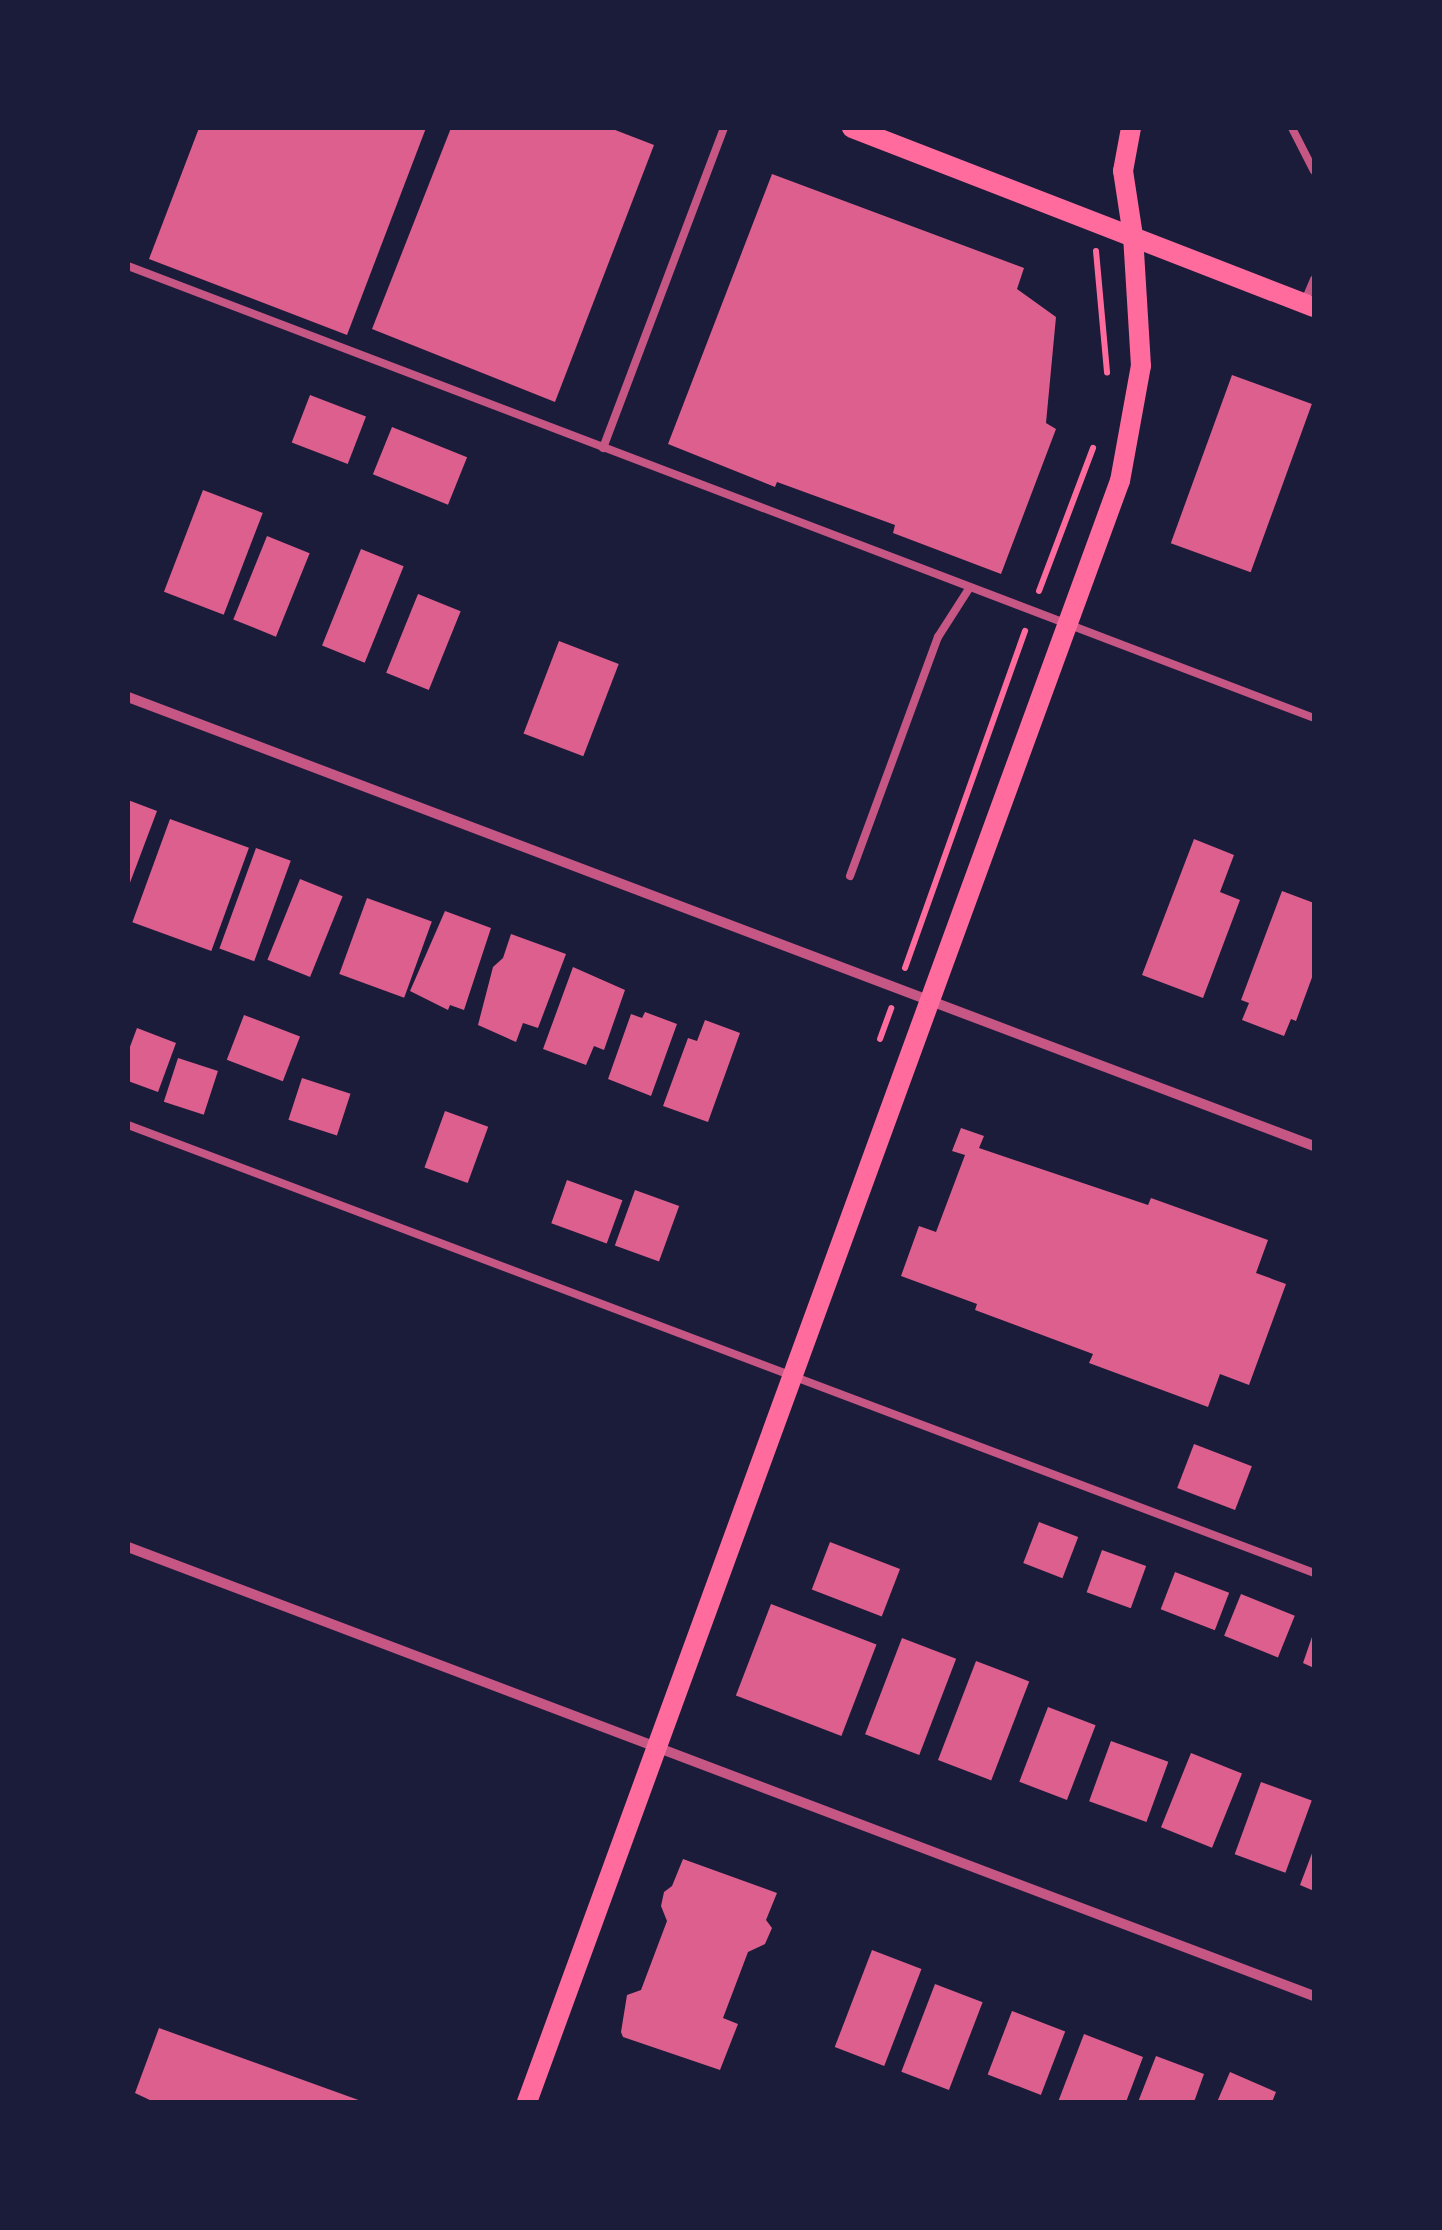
<!DOCTYPE html>
<html>
<head>
<meta charset="utf-8">
<style>
	body { margin:0 }
	#map { position:relative; width:1442px; height:2230px; overflow:hidden; background:#1b1b3a; font-family:Arial,sans-serif }
	div>[style] { position:absolute }
	.building>* { inset:0; background:#dd5f8e; transform-origin:0 0 }
	.path>* { height:6px; margin:-3px; padding:0 3px; transform-origin:3px; border-radius:3px; background:#ff6b9d }
	.service>* { height:8px; margin:-4px; padding:0 4px; transform-origin:4px; border-radius:4px; background:#c65784 }
	.minor>* { height:10px; margin:-5px; padding:0 5px; transform-origin:5px; border-radius:5px; background:#c65784 }
	.secondary>* { height:20px; margin:-10px; padding:0 10px; transform-origin:10px; border-radius:10px; background:#ff6b9d }
	span { translate:-50% -50%; white-space:nowrap; text-align:center; line-height:1.15; -webkit-text-stroke:10px #1b1b3a; paint-order:stroke }
	.frame { position:absolute; inset:0; border:130px solid #1b1b3a; pointer-events:none }
</style>
</head>
<body>
<div id="map">
	<div class="building">
		<i style="clip-path:polygon(199px 128px,426px 128px,347px 335px,149px 259px)"></i>
		<i style="clip-path:polygon(451px 128px,610px 128px,654px 145px,555px 402px,372px 329px)"></i>
		<i style="clip-path:polygon(772px 174px,1024px 268px,1017px 289px,1056px 317px,1046px 423px,1056px 429px,1001px 574px,893px 533px,895px 525px,777px 482px,775px 487px,668px 444px)"></i>
		<i style="left:1232px;top:375px;width:85px;height:179px;rotate:20deg"></i>
		<i style="left:310px;top:395px;width:60px;height:51px;rotate:21deg"></i>
		<i style="left:392px;top:427px;width:81px;height:51px;rotate:22deg"></i>
		<i style="left:203px;top:490px;width:64px;height:109px;rotate:21deg"></i>
		<i style="left:267px;top:536px;width:46px;height:90px;rotate:22deg"></i>
		<i style="left:361px;top:549px;width:46px;height:104px;rotate:22deg"></i>
		<i style="left:418px;top:594px;width:46px;height:85px;rotate:22deg"></i>
		<i style="left:559px;top:641px;width:64px;height:99px;rotate:21deg"></i>
		<i style="clip-path:polygon(128px 800px,157px 811px,128px 888px)"></i>
		<i style="left:170px;top:819px;width:84px;height:110px;rotate:20deg"></i>
		<i style="clip-path:polygon(1194px 839px,1234px 855px,1220px 892px,1240px 900px,1203px 998px,1142px 975px)"></i>
		<i style="left:256px;top:848px;width:37px;height:107px;rotate:20deg"></i>
		<i style="left:300px;top:879px;width:46px;height:87px;rotate:22deg"></i>
		<i style="clip-path:polygon(1282px 891px,1314px 903px,1314px 972px,1296px 1021px,1291px 1019px,1284px 1036px,1242px 1020px,1249px 1003px,1241px 1000px)"></i>
		<i style="left:367px;top:898px;width:69px;height:81px;rotate:20deg"></i>
		<i style="clip-path:polygon(445px 911px,491px 928px,464px 1010px,450px 1005px,448px 1010px,410px 991px)"></i>
		<i style="clip-path:polygon(511px 934px,566px 954px,538px 1028px,523px 1023px,516px 1042px,478px 1025px,493px 967px,503px 958px)"></i>
		<i style="clip-path:polygon(573px 967px,625px 990px,604px 1050px,594px 1046px,586px 1065px,543px 1049px)"></i>
		<i style="clip-path:polygon(645px 1012px,677px 1024px,651px 1096px,608px 1079px,631px 1014px,642px 1018px)"></i>
		<i style="left:244px;top:1015px;width:60px;height:48px;rotate:21deg"></i>
		<i style="clip-path:polygon(705px 1020px,740px 1033px,708px 1122px,663px 1106px,688px 1038px,697px 1041px)"></i>
		<i style="clip-path:polygon(137px 1028px,176px 1043px,158px 1092px,128px 1081px,128px 1052px)"></i>
		<i style="left:178px;top:1058px;width:42px;height:46px;rotate:18deg"></i>
		<i style="left:302px;top:1078px;width:51px;height:44px;rotate:18deg"></i>
		<i style="left:445px;top:1111px;width:46px;height:60px;rotate:20deg"></i>
		<i style="clip-path:polygon(961px 1128px,984px 1136px,979px 1148px,1148px 1205px,1151px 1198px,1268px 1240px,1256px 1273px,1286px 1284px,1249px 1385px,1220px 1374px,1208px 1407px,1089px 1363px,1093px 1354px,975px 1310px,977px 1304px,901px 1276px,919px 1226px,936px 1232px,965px 1155px,952px 1151px)"></i>
		<i style="left:567px;top:1180px;width:59px;height:46px;rotate:20deg"></i>
		<i style="left:635px;top:1190px;width:47px;height:59px;rotate:20deg"></i>
		<i style="left:1194px;top:1444px;width:62px;height:47px;rotate:21deg"></i>
		<i style="left:1039px;top:1522px;width:42px;height:44px;rotate:21deg"></i>
		<i style="left:830px;top:1542px;width:75px;height:51px;rotate:21deg"></i>
		<i style="left:1102px;top:1550px;width:47px;height:45px;rotate:20deg"></i>
		<i style="left:1175px;top:1572px;width:58px;height:40px;rotate:21deg"></i>
		<i style="left:1241px;top:1594px;width:58px;height:45px;rotate:22deg"></i>
		<i style="left:771px;top:1604px;width:113px;height:98px;rotate:21deg"></i>
		<i style="clip-path:polygon(1314px 1631px,1314px 1668px,1303px 1663px)"></i>
		<i style="left:902px;top:1638px;width:58px;height:103px;rotate:21deg"></i>
		<i style="left:976px;top:1661px;width:57px;height:106px;rotate:21deg"></i>
		<i style="left:1048px;top:1707px;width:51px;height:80px;rotate:21deg"></i>
		<i style="left:1111px;top:1741px;width:61px;height:64px;rotate:20deg"></i>
		<i style="left:1191px;top:1753px;width:55px;height:80px;rotate:22deg"></i>
		<i style="left:1261px;top:1782px;width:54px;height:77px;rotate:20deg"></i>
		<i style="clip-path:polygon(1314px 1848px,1314px 1891px,1300px 1885px)"></i>
		<i style="clip-path:polygon(683px 1859px,777px 1893px,766px 1920px,772px 1928px,765px 1944px,748px 1952px,723px 2018px,738px 2024px,720px 2070px,623px 2037px,621px 2032px,627px 1995px,641px 1990px,667px 1921px,661px 1906px,664px 1892px,672px 1886px)"></i>
		<i style="left:872px;top:1950px;width:53px;height:104px;rotate:21deg"></i>
		<i style="left:935px;top:1984px;width:51px;height:94px;rotate:21deg"></i>
		<i style="left:1012px;top:2011px;width:57px;height:68px;rotate:21deg"></i>
		<i style="clip-path:polygon(159px 2028px,364px 2102px,154px 2102px,135px 2093px)"></i>
		<i style="clip-path:polygon(1084px 2034px,1143px 2057px,1126px 2102px,1058px 2102px)"></i>
		<i style="clip-path:polygon(1156px 2056px,1204px 2074px,1194px 2102px,1138px 2102px)"></i>
		<i style="clip-path:polygon(1230px 2072px,1276px 2092px,1272px 2102px,1217px 2102px)"></i>
	</div>
	<div class="path">
		<i style="left:1096px;top:251px;width:122px;rotate:84.8deg"></i>
		<i style="left:1039px;top:591px;width:153px;rotate:-69.3deg"></i>
		<i style="left:905px;top:968px;width:358px;rotate:-70.4deg"></i>
		<i style="left:880px;top:1039px;width:33px;rotate:-70deg"></i>
	</div>
	<div class="service">
		<i style="left:1292px;top:128px;width:48px;rotate:62.9deg"></i>
		<i style="left:128px;top:266px;width:1269px;rotate:20.86deg"></i>
		<i style="left:1304px;top:303px;width:26px;rotate:-67deg"></i>
		<i style="left:603px;top:448px;width:342px;rotate:-69.3deg"></i>
		<i style="left:850px;top:876px;width:255px;rotate:-69.8deg"></i>
		<i style="left:938px;top:637px;width:59px;rotate:-57.4deg"></i>
		<i style="left:128px;top:1125px;width:1268px;rotate:20.69deg"></i>
	</div>
	<div class="minor">
		<i style="left:128px;top:697px;width:1268px;rotate:20.74deg"></i>
		<i style="left:128px;top:1547px;width:1268px;rotate:20.74deg"></i>
	</div>
	<div class="secondary">
		<i style="left:852px;top:128px;width:495px;rotate:21.2deg"></i>
		<i style="left:527px;top:2102px;width:1726px;rotate:-69.91deg"></i>
		<i style="left:1120px;top:481px;width:117px;rotate:-79.7deg"></i>
		<i style="left:1141px;top:366px;width:130px;rotate:-93.5deg"></i>
		<i style="left:1133px;top:236px;width:66px;rotate:-98.7deg"></i>
		<i style="left:1123px;top:171px;width:44px;rotate:-79.5deg"></i>
	</div>
	<div class="frame"></div>
</div>
</body>
</html>
